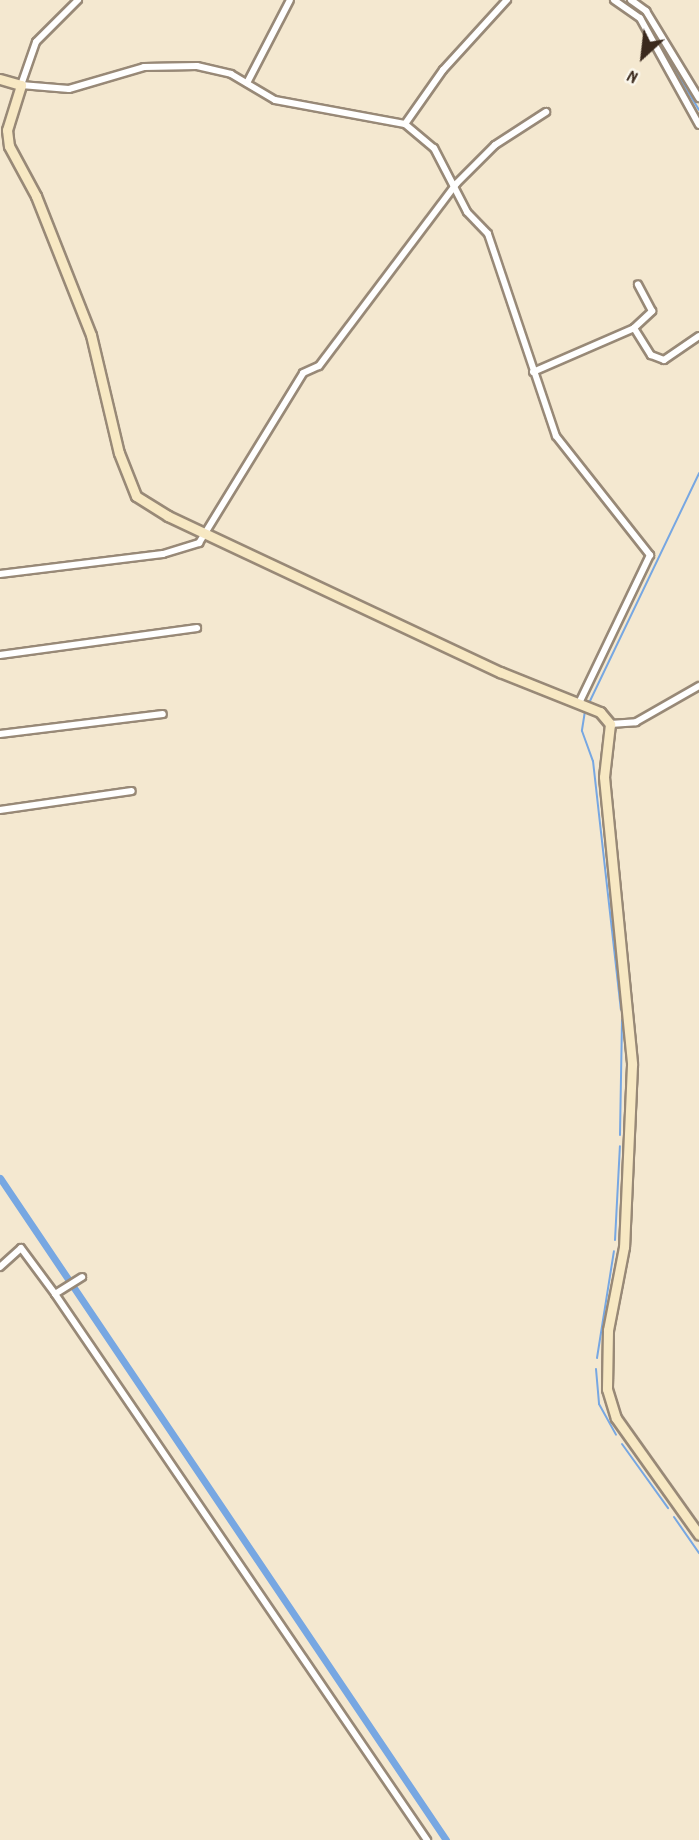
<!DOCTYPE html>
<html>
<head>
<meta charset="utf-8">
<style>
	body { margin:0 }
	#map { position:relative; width:699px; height:1840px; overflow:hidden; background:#f4e8d0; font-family:Dekko,sans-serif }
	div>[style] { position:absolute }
	.stream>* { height:2px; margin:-1px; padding:0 1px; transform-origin:1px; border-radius:1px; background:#77a7e2 }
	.canal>* { height:7px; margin:-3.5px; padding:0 3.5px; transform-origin:3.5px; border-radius:3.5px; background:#77a7e2 }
	.roads { filter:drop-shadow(2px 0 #988977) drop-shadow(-2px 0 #988977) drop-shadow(0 2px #988977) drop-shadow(0 -2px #988977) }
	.street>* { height:6px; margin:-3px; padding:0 3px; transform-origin:3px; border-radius:3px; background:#fff }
	.secondary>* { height:9px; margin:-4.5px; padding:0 4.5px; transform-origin:4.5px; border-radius:4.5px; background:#f7e8c3 }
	span { translate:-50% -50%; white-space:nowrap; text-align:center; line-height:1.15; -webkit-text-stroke:5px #fbf7ec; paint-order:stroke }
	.north { position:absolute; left:608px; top:21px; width:70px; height:70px; -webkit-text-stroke:5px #fbf7ec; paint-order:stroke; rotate:207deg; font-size:19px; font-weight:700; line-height:28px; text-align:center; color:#3b2a1e }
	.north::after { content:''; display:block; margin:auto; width:24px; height:32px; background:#3b2a1e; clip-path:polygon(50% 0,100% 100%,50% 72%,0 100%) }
</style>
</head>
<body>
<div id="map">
	<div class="stream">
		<i style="left:622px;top:0;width:26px;rotate:37deg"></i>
		<i style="left:643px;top:16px;width:109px;rotate:59.2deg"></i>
		<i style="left:589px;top:703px;width:255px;rotate:-64.4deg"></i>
		<i style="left:585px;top:711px;width:20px;rotate:99deg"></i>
		<i style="left:582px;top:731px;width:32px;rotate:70deg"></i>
		<i style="left:593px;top:761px;width:250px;rotate:83.6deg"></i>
		<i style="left:620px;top:1135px;width:115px;rotate:-89deg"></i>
		<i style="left:615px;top:1240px;width:94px;rotate:-87deg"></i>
		<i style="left:597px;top:1358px;width:108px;rotate:-81deg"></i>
		<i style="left:596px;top:1369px;width:35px;rotate:85deg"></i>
		<i style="left:599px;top:1404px;width:35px;rotate:61deg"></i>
		<i style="left:622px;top:1444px;width:79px;rotate:54.3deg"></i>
		<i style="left:674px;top:1517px;width:44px;rotate:55.2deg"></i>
	</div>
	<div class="canal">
		<i style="left:0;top:1178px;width:798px;rotate:56.03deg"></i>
	</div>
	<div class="roads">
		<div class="street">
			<i style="left:78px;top:0;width:59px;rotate:135deg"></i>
			<i style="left:36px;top:42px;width:46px;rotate:109.2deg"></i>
			<i style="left:21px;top:85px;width:48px;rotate:4.8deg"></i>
			<i style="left:69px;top:89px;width:78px;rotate:-16.3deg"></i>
			<i style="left:144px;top:67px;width:53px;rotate:-1.1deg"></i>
			<i style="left:197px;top:66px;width:35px;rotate:13deg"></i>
			<i style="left:231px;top:74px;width:51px;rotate:30.6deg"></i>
			<i style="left:275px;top:100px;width:132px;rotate:10.5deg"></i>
			<i style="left:405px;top:124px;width:38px;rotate:40deg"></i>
			<i style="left:434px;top:148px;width:72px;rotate:62.7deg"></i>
			<i style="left:467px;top:212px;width:30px;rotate:46deg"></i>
			<i style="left:488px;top:234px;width:213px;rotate:71.4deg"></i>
			<i style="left:556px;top:436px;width:152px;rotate:51.7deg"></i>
			<i style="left:650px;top:555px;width:164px;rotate:115.6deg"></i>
			<i style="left:614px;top:0;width:32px;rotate:35deg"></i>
			<i style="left:640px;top:18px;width:122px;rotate:61.1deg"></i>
			<i style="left:631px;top:0;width:19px;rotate:36deg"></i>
			<i style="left:646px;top:11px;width:102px;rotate:58.7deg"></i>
			<i style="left:247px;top:83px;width:93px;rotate:-62.6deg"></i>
			<i style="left:405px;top:124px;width:66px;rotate:-54.9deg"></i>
			<i style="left:443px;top:70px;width:95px;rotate:-47.6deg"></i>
			<i style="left:634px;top:328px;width:32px;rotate:58deg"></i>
			<i style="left:651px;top:355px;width:14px;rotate:21deg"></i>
			<i style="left:664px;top:360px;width:42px;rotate:-34.4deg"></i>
			<i style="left:533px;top:372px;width:110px;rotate:-23.5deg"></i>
			<i style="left:634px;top:328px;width:25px;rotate:-43deg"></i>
			<i style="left:652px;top:311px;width:30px;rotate:-118deg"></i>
			<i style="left:0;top:574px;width:164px;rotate:-7deg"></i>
			<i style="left:163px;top:554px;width:38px;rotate:-17deg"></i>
			<i style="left:199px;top:543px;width:199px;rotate:-58.5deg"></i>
			<i style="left:303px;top:373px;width:17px;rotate:-24deg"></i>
			<i style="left:319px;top:366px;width:228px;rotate:-53deg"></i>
			<i style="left:456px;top:184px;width:55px;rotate:-45deg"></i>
			<i style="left:495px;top:145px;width:61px;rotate:-32.9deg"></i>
			<i style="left:0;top:655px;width:199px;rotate:-7.8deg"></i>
			<i style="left:610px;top:724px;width:26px;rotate:-4deg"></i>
			<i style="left:636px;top:722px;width:73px;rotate:-29.7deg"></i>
			<i style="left:0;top:734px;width:164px;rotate:-7deg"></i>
			<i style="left:0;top:810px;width:133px;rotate:-8.2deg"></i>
			<i style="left:0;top:1267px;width:28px;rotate:-42deg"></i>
			<i style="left:21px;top:1248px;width:57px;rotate:53.5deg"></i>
			<i style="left:55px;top:1294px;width:661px;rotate:55.73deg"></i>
			<i style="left:55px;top:1294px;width:32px;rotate:-32deg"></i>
		</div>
		<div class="secondary">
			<i style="left:0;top:79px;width:22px;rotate:16deg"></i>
			<i style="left:21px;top:85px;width:47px;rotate:107.3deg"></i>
			<i style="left:7px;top:130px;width:16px;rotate:83deg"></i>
			<i style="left:9px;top:146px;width:57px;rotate:61.6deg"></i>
			<i style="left:36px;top:196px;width:149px;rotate:68.4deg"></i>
			<i style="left:91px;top:335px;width:121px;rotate:76.7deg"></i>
			<i style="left:119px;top:453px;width:46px;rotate:68.4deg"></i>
			<i style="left:136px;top:496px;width:38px;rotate:32deg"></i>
			<i style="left:168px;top:516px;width:367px;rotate:25.2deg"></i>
			<i style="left:500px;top:672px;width:108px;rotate:21.8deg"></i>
			<i style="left:600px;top:712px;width:16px;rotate:50deg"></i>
			<i style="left:610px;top:724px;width:53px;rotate:96.5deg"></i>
			<i style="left:604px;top:777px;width:289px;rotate:84.4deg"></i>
			<i style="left:632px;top:1065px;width:182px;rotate:92.5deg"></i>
			<i style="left:624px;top:1247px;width:85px;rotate:100.9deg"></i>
			<i style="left:608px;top:1330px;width:59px;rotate:91deg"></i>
			<i style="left:607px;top:1389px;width:30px;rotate:73deg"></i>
			<i style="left:616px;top:1418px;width:143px;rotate:54.6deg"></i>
		</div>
	</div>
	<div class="north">N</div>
</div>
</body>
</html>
